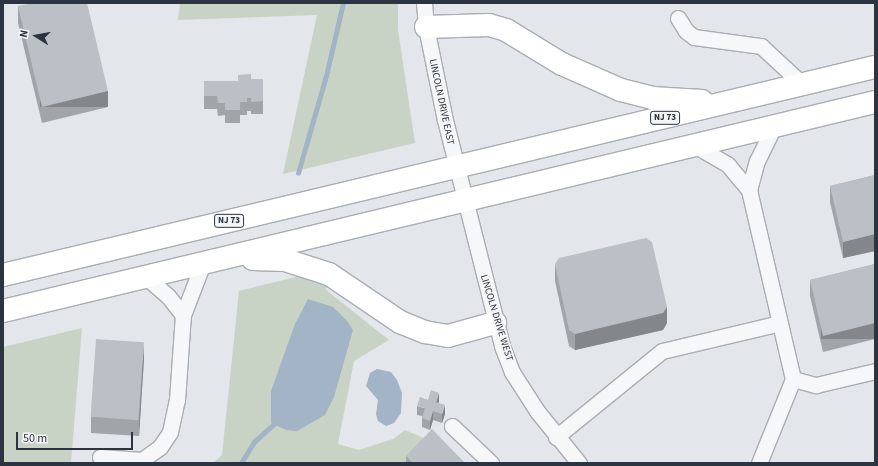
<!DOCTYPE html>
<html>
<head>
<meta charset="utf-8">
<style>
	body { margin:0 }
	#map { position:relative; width:878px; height:466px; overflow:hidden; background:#e3e6ea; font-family:"Source Sans 3",sans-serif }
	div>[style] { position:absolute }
	.green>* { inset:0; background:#c9d3c5 }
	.water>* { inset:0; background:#a2b4c6 }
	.stream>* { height:4.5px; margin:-2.25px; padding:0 2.25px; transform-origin:2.25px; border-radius:2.25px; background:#a2b4c6 }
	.roads { filter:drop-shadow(1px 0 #a9adb4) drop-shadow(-1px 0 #a9adb4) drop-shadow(0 1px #a9adb4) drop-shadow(0 -1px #a9adb4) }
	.minor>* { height:15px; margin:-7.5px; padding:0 7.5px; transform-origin:7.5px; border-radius:7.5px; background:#f6f7f9 }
	.highway>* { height:22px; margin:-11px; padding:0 11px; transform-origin:11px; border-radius:11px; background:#fff }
	.wall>* { inset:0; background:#a1a5aa }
	.shaded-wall>* { inset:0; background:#83868b; transform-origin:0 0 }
	.building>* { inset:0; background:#bbc0c6; transform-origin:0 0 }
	span { translate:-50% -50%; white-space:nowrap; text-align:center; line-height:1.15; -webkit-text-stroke:3.5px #f3f5f7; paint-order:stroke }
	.shield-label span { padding:1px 3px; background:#f3f5f7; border:1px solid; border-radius:3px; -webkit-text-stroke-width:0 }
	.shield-label { font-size:9px; color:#2d3441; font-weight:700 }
	.street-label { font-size:10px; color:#2d3441 }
	.frame { position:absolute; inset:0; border:4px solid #2d3441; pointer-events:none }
	.north { position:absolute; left:16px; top:16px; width:40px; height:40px; -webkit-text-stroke:3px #f3f5f7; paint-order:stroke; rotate:281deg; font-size:11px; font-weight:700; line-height:16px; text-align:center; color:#2d3441 }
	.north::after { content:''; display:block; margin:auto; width:14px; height:18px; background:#2d3441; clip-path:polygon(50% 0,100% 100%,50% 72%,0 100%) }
	.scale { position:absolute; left:16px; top:432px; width:117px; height:18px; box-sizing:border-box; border:2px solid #2d3441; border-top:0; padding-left:5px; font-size:12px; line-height:14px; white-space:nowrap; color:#2d3441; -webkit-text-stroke:3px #f3f5f7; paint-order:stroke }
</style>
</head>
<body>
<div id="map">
	<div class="green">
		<i style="clip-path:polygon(180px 3px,398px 3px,398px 30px,415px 143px,283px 174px,317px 15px,178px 20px)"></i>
		<i style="clip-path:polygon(341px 266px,325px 289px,389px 340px,354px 361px,338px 444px,359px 450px,393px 439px,405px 430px,433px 442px,412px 463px,213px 463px,222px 455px,239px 291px)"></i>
		<i style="clip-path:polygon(82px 328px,71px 463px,3px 463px,3px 347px)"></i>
	</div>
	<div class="water">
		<i style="clip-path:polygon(308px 299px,333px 307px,348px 322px,353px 330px,334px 397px,325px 415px,297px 431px,286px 430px,271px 423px,271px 391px,295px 324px)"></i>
		<i style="clip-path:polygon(377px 369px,391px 372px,397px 380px,402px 393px,401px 413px,394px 423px,386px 426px,378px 421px,376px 414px,378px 400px,366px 386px,370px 373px)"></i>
	</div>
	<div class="stream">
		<i style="left:298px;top:173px;width:101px;rotate:-73.9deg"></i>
		<i style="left:326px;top:76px;width:75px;rotate:-76.9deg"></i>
		<i style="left:241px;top:463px;width:26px;rotate:-58deg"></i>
		<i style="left:255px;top:441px;width:30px;rotate:-42deg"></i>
	</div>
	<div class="roads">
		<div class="minor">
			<i style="left:424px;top:3px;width:24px;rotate:85deg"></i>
			<i style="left:426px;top:27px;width:95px;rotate:78.5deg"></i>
			<i style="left:445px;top:120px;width:233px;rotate:75.8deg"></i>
			<i style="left:502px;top:346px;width:28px;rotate:69deg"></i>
			<i style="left:512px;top:372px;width:46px;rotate:57.3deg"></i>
			<i style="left:537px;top:411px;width:67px;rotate:51.1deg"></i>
			<i style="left:678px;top:18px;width:15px;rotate:58deg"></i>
			<i style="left:686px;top:31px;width:10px;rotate:37deg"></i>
			<i style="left:694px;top:37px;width:68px;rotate:7.7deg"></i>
			<i style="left:761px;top:46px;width:56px;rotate:42.8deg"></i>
			<i style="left:694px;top:145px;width:39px;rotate:30deg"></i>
			<i style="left:728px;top:165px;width:33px;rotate:50deg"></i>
			<i style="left:749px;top:190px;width:30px;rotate:-75deg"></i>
			<i style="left:757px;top:161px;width:39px;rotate:-64deg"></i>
			<i style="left:749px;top:190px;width:194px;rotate:76.9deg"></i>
			<i style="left:793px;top:379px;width:91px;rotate:112deg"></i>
			<i style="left:146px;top:277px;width:29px;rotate:41deg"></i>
			<i style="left:168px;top:296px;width:24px;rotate:52deg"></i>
			<i style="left:183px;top:315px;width:56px;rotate:-69deg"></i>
			<i style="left:793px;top:379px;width:24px;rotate:15deg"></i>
			<i style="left:816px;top:385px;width:61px;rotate:-13.3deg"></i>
			<i style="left:452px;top:426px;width:54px;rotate:43.5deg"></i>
			<i style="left:556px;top:437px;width:136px;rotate:-39.1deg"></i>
			<i style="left:662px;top:351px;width:121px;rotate:-13.3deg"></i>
			<i style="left:100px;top:457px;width:42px;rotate:4.1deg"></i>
			<i style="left:142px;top:460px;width:22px;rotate:-36deg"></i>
			<i style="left:160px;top:447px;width:18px;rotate:-56deg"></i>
			<i style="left:170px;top:432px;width:33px;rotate:-78deg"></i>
			<i style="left:177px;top:400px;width:85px;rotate:-86deg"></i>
		</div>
		<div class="highway">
			<i style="left:426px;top:27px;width:63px;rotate:-1.8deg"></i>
			<i style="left:489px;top:25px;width:18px;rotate:16deg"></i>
			<i style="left:506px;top:30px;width:66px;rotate:31.3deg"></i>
			<i style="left:562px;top:64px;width:64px;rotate:23.8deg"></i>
			<i style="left:621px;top:90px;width:32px;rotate:14deg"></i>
			<i style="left:652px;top:98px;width:50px;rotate:3.4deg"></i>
			<i style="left:253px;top:259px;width:32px;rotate:2deg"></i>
			<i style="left:285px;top:260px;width:46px;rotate:17.7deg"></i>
			<i style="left:329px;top:274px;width:86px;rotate:34.1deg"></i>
			<i style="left:400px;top:322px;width:27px;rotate:22deg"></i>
			<i style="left:425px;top:332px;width:23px;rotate:10deg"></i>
			<i style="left:448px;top:336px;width:49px;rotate:-15.5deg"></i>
			<i style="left:3px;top:275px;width:896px;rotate:-13.42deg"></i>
			<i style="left:3px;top:311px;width:897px;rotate:-13.48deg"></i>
		</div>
	</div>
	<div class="wall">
		<i style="clip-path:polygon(18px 6px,108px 107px,42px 123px,18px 23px)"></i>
		<i style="clip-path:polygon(251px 79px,263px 79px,263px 114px,251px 114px,251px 111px,247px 111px,247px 115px,240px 115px,240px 123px,225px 123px,225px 115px,218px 116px,217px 109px,204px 109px,204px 81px,238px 81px)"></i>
		<i style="clip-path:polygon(875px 175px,875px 251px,843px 258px,830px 202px,830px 186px)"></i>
		<i style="clip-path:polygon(555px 264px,667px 323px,663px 330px,575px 350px,569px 346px,555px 281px)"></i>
		<i style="clip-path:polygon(875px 264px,875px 339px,823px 352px,810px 296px,810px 280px)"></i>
		<i style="clip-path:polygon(144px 358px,139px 436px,91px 433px,91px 417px)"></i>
		<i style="clip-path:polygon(417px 406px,445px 414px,442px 423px,433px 420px,430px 430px,422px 427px,422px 416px,417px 415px)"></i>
		<i style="clip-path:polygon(406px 456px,465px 463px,406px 463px)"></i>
	</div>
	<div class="shaded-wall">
		<i style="left:108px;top:91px;width:16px;height:68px;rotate:90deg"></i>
		<i style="clip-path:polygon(875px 234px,875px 251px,843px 258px,843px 242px)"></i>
		<i style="clip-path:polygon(667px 307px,667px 323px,663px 330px,575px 350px,575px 334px)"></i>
		<i style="left:875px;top:323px;width:16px;height:54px;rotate:90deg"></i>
		<i style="clip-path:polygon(144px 342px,144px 358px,139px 436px,139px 420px)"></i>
		<i style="clip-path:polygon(439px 393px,439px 402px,436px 411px,436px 402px)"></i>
		<i style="clip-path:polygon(445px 405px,445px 414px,442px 423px,442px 414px)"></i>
		<i style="clip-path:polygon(433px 411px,433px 420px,430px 430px,430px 421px)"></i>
	</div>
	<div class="building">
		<i style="clip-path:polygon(32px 3px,87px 3px,108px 91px,42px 107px,18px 6px)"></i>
		<i style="clip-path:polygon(251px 74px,251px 79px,263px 79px,263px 101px,251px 102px,251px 98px,247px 98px,247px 102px,240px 102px,240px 110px,225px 110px,225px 103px,218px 103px,217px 96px,204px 96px,204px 81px,238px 81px,238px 75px)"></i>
		<i style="clip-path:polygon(875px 175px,875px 234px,843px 242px,830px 186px)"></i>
		<i style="clip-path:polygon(646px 238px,652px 242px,667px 307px,663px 313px,575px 334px,569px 330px,555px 264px,559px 258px)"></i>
		<i style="clip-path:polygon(875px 264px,875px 323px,823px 336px,810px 280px)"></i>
		<i style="left:96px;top:339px;width:48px;height:78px;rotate:4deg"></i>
		<i style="clip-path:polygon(431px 390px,439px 393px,436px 402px,445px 405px,442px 414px,433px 411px,430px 421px,422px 418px,425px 408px,417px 406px,420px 397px,428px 400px)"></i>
		<i style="clip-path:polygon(432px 429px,465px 463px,413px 463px,406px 456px)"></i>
	</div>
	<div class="shield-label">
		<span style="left:665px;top:118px">NJ 73</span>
		<span style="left:229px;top:221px">NJ 73</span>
	</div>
	<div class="street-label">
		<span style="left:441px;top:102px;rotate:78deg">LINCOLN DRIVE EAST</span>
		<span style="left:496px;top:318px;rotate:73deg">LINCOLN DRIVE WEST</span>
	</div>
	<div class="frame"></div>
	<div class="north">N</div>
	<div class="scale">50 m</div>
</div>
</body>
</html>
